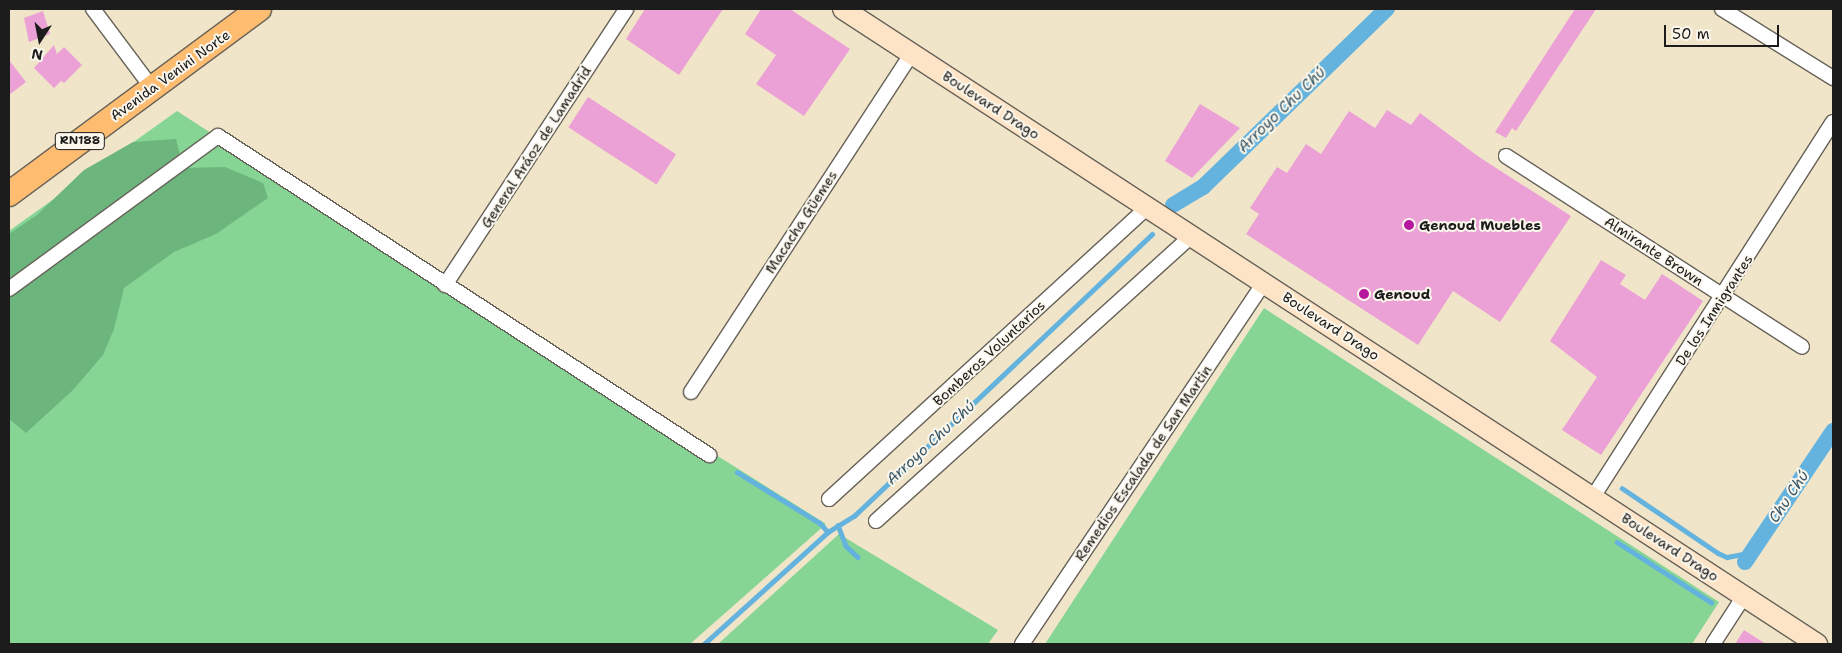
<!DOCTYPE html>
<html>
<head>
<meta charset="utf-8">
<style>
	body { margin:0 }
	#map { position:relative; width:1842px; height:653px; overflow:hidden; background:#f1e5c9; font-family:"Shantell Sans",sans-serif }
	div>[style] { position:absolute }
	.green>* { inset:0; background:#86d594 }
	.forest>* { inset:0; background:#6cb67e }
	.stream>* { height:4.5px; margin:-2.25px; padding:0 2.25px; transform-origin:2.25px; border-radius:2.25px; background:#63b3de }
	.canal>* { height:16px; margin:-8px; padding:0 8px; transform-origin:8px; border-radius:8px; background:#63b3de }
	.building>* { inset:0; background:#eba1d5; transform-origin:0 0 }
	.roads { filter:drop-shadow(1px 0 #676259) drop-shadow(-1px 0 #676259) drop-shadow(0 1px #676259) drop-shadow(0 -1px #676259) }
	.minor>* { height:14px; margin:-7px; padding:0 7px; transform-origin:7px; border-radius:7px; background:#fff }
	.secondary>* { height:20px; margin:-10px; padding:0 10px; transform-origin:10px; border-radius:10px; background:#fee4c6 }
	.trunk>* { height:24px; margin:-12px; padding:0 12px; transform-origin:12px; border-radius:12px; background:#fdbc70 }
	.dots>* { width:14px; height:14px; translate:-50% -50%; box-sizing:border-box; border:2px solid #fbf7ec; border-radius:50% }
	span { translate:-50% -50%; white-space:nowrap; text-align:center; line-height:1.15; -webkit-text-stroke:4px #fbf7ec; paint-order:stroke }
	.shield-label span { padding:1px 4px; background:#fbf7ec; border:1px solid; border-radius:4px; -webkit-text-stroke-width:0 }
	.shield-label { font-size:12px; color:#1c1c1c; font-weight:700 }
	.street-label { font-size:14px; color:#1c1c1c }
	.poi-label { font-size:14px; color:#1c1c1c; font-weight:700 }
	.left { translate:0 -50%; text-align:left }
	.water-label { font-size:15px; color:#38586a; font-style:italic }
	.frame { position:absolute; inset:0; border:10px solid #1c1c1c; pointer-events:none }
	.north { position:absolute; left:15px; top:15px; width:50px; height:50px; -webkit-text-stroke:4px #fbf7ec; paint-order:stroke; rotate:191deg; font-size:14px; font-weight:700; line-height:20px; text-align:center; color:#1c1c1c }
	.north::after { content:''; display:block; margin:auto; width:18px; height:22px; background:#1c1c1c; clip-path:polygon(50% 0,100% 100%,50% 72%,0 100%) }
	.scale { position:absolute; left:1664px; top:25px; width:115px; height:22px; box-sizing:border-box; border:2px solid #1c1c1c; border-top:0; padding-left:6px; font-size:15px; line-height:18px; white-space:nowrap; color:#1c1c1c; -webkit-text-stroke:4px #fbf7ec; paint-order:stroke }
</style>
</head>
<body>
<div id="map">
	<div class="green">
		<i style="clip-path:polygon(177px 111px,445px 285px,826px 524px,690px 644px,9px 644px,9px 231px)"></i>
		<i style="clip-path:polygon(1264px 308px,1719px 602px,1692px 644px,1045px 644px)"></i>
		<i style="clip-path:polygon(839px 534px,998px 630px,988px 644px,718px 644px)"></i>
	</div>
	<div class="forest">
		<i style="clip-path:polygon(176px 139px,183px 168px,225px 167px,263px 183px,268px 198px,216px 234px,174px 252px,124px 288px,114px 329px,103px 355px,73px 390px,26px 433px,9px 419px,9px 234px,37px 215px,84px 170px,133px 142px)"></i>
	</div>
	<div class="stream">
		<i style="left:737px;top:472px;width:97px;rotate:31.6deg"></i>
		<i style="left:820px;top:523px;width:12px;rotate:48deg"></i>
		<i style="left:1622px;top:488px;width:116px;rotate:34.1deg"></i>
		<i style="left:1718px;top:553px;width:10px;rotate:24deg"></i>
		<i style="left:1727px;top:557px;width:25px;rotate:-11deg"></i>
		<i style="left:838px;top:525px;width:22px;rotate:69deg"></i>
		<i style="left:846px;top:546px;width:16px;rotate:43deg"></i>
		<i style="left:1617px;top:542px;width:112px;rotate:32.6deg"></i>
		<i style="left:704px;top:644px;width:167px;rotate:-42.1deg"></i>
		<i style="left:828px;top:532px;width:31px;rotate:-32deg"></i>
		<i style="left:854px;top:516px;width:410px;rotate:-43.4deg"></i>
	</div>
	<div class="canal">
		<i style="left:1173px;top:205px;width:35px;rotate:-31deg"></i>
		<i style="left:1203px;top:187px;width:256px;rotate:-44.1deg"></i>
		<i style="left:1745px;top:562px;width:158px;rotate:-56.1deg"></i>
	</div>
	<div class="building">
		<i style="clip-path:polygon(645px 9px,723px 9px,679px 75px,626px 39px)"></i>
		<i style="clip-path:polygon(761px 9px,790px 9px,850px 49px,804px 116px,756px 84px,776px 55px,745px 34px)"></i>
		<i style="clip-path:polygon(1575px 9px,1596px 9px,1516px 131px,1512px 128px,1506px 138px,1495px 132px)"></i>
		<i style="clip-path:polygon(43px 11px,50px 34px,29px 42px,24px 18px)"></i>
		<i style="clip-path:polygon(54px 45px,57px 54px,64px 47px,82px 65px,64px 83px,61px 81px,54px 88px,34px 68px)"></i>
		<i style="clip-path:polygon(9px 60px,26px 82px,9px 95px)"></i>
		<i style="left:588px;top:97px;width:105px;height:36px;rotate:33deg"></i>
		<i style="clip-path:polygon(1200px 104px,1240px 128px,1192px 178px,1165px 161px)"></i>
		<i style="clip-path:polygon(1387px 110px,1411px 125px,1420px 113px,1479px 157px,1571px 216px,1500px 322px,1453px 291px,1418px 345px,1246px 234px,1259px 214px,1250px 208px,1277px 167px,1287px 173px,1306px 144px,1321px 154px,1349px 111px,1375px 128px)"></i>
		<i style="clip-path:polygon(1601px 260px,1626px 275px,1620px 284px,1645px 300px,1662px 274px,1703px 301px,1601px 455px,1562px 430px,1597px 377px,1550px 341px)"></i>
		<i style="clip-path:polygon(1744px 630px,1766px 644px,1735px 644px)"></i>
	</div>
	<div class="roads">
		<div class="minor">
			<i style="left:93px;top:9px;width:99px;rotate:53.2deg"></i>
			<i style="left:1722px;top:9px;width:131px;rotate:31.9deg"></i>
			<i style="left:1506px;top:156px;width:352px;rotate:32.8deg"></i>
			<i style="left:445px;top:285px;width:330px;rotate:-56.7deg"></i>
			<i style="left:9px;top:289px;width:259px;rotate:-36.2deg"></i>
			<i style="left:218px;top:136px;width:586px;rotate:33.01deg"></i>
			<i style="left:691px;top:392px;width:405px;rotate:-56.9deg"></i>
			<i style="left:1593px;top:497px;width:445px;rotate:-57.4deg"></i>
			<i style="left:829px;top:499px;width:432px;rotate:-42.5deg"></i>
			<i style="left:876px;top:521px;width:425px;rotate:-42.1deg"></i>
			<i style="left:1022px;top:644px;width:435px;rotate:-56.2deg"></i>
			<i style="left:1713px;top:644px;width:57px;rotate:-57.1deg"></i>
		</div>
		<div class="secondary">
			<i style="left:843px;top:9px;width:1163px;rotate:33.1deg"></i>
		</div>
		<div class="trunk">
			<i style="left:9px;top:194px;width:311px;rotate:-36.5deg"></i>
		</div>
	</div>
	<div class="dots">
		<i style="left:1409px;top:225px;background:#b5179e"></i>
		<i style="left:1364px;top:294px;background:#b5179e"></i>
	</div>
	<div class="shield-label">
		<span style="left:80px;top:141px">RN188</span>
	</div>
	<div class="street-label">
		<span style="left:170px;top:75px;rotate:-36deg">Avenida Venini Norte</span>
		<span style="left:991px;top:105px;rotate:33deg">Boulevard Drago</span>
		<span style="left:536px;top:147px;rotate:-57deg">General Aráoz de Lamadrid</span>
		<span style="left:801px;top:222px;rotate:-57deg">Macacha Güemes</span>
		<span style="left:1654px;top:251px;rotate:33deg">Almirante Brown</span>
		<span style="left:1714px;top:310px;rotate:-57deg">De los Inmigrantes</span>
		<span style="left:1331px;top:326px;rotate:33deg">Boulevard Drago</span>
		<span style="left:989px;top:353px;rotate:-43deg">Bomberos Voluntarios</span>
		<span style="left:1143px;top:463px;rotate:-56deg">Remedios Escalada de San Martin</span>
		<span style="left:1670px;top:547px;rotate:33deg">Boulevard Drago</span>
	</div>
	<div class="poi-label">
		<span class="left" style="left:1419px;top:225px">Genoud Muebles</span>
		<span class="left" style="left:1374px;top:294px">Genoud</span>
	</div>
	<div class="water-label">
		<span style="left:1282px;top:110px;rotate:-44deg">Arroyo Chu Chú</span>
		<span style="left:931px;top:443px;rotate:-43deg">Arroyo Chu Chú</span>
		<span style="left:1789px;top:497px;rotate:-56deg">Chu Chú</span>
	</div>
	<div class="frame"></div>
	<div class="north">N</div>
	<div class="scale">50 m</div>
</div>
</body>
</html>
